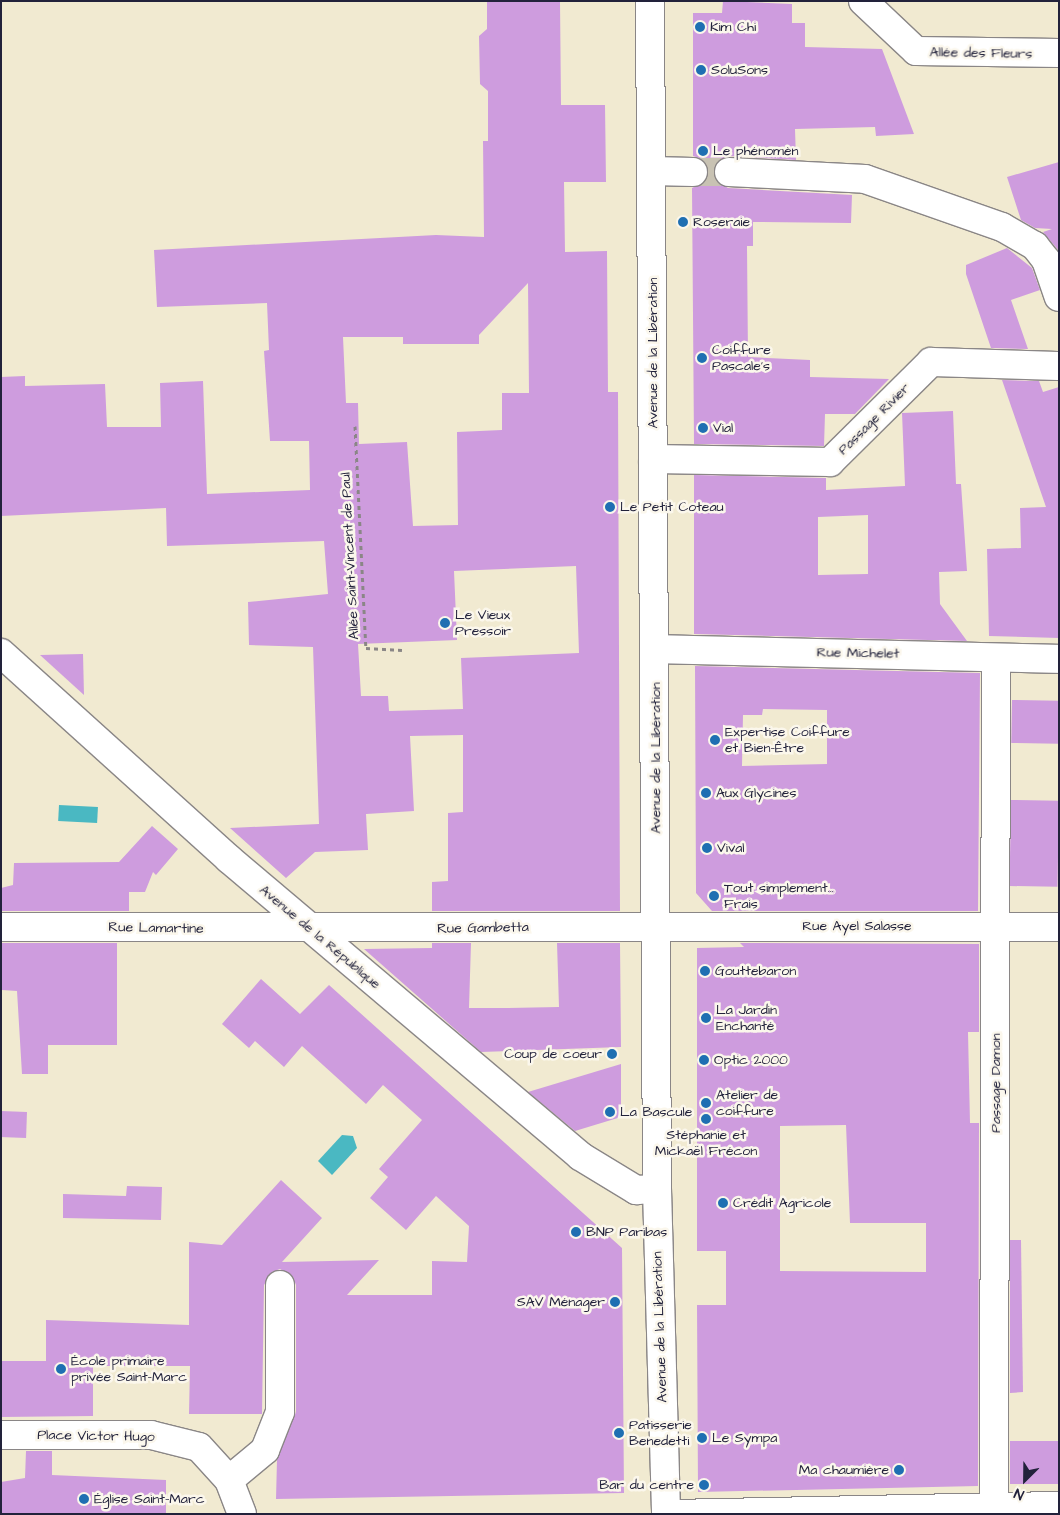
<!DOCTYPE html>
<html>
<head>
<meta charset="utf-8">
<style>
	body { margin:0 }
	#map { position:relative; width:1060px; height:1515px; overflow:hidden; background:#f1ead1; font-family:"Architects Daughter",sans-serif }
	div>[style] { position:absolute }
	.water>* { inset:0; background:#4ab8c2; transform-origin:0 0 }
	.building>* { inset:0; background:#ce9cde; transform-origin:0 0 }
	.minor-tunnel>* { height:28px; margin-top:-14px; transform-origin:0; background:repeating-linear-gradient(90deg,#c8c2b3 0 28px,transparent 0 42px) }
	.path>* { height:3px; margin-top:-1.5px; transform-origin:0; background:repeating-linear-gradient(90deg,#8a8686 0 4px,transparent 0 8px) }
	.roads { filter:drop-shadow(1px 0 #8a8686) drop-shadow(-1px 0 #8a8686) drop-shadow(0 1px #8a8686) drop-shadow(0 -1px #8a8686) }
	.minor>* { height:28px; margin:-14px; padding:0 14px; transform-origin:14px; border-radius:14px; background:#fff }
	.dots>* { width:14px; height:14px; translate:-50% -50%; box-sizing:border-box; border:2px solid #fbf7ec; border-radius:50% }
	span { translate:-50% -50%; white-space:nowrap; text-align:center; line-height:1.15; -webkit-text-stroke:5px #fbf7ec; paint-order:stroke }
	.poi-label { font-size:14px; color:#22223b }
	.left { translate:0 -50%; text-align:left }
	.right { translate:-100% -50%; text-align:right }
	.street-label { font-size:14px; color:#22223b }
	.frame { position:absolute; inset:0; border:2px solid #22223b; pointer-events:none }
	.north { position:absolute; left:1000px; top:1455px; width:50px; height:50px; -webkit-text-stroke:4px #fbf7ec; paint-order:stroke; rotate:203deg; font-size:14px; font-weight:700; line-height:20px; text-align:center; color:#22223b }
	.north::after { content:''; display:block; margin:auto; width:18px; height:22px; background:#22223b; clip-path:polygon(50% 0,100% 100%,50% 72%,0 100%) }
</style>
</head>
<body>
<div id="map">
	<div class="water">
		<i style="left:59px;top:805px;width:39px;height:16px;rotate:3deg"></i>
		<i style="clip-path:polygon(342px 1135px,353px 1136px,357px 1148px,332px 1175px,318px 1161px)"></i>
	</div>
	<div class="building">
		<i style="clip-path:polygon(evenodd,487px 1px,560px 1px,561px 105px,605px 105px,606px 182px,564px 182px,565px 252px,607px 251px,608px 392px,618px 392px,620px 911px,432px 911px,432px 882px,448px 881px,448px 813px,463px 812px,463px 735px,410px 736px,414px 811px,366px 814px,368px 850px,315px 852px,286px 878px,230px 828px,319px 824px,313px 647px,249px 645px,248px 602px,328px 594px,324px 541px,167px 546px,166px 508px,1px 516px,1px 377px,25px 376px,25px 386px,105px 384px,107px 427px,161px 427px,160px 383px,203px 381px,207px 494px,310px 490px,309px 441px,270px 441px,264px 351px,269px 350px,267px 303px,157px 307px,154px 250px,436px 235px,484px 237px,483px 141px,488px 141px,488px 91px,480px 84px,479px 36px,487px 29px,487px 1px,528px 283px,529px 393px,502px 393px,502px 430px,457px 432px,458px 525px,413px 526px,407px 442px,359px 444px,358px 403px,346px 403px,343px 337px,403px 337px,403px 344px,479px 344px,479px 335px,528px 283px,487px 1px,576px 566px,579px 653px,461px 658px,463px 709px,389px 711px,388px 696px,361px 696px,358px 644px,457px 640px,454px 571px,576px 566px)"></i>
		<i style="clip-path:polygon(723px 1px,792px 4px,792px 23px,805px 23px,805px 47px,882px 49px,914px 134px,876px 136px,875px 127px,795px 129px,796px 160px,729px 156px,716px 163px,713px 171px,715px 180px,728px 188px,852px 195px,851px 223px,753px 222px,753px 246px,747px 246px,748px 357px,810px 360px,810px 377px,889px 379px,855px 414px,825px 414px,824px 446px,694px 444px,692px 188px,706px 181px,709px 172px,702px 159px,693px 156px,693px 13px,722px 13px)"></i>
		<i style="clip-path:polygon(1059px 162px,1059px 251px,1043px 232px,1052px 229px,1035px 228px,1021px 220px,1007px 177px)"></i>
		<i style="clip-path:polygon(1007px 248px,1032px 268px,1040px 290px,1011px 300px,1028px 349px,991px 348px,966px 274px,966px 265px)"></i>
		<i style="clip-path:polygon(1002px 380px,1039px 381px,1043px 392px,1059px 387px,1059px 638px,989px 636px,987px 549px,1021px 548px,1020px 508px,1046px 507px)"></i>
		<i style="clip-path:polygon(evenodd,953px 411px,956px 484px,961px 484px,967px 571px,939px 572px,940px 604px,967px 641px,694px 634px,694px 475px,826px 478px,826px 490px,905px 486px,902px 413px,953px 411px,868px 515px,868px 574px,818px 575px,818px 517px,868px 515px)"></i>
		<i style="clip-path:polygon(83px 654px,84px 695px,40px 655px)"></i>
		<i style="clip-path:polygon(evenodd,695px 666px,980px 673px,978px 911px,712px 911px,696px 893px,695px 666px,763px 709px,827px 710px,827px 764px,742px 766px,743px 715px,762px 715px,763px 709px)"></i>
		<i style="left:1012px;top:700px;width:47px;height:43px;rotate:1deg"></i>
		<i style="left:1011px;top:800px;width:48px;height:86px;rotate:1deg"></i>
		<i style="clip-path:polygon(152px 826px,178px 849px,156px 875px,153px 872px,145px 892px,129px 892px,129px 911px,1px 911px,1px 888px,13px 885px,14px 863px,119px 862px)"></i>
		<i style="clip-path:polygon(1px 943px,117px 943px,117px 1045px,48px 1045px,48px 1074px,22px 1074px,17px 991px,2px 990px)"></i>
		<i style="clip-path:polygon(432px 943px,471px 943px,469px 1008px,503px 1008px,559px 1007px,557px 943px,620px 943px,621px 1047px,481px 1052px,364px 949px,432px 948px)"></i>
		<i style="clip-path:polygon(evenodd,740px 943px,979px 944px,979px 1032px,968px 1032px,970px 1123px,979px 1123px,978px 1486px,698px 1492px,697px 1305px,726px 1305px,726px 1251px,697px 1251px,697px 948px,744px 947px,740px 943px,846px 1125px,850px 1223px,926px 1223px,926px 1272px,780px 1271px,780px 1126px,846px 1125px)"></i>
		<i style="clip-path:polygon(261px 979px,300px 1014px,329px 985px,622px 1248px,624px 1493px,276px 1499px,277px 1460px,296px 1412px,296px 1285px,293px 1277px,280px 1269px,272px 1272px,264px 1285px,262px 1414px,189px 1414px,190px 1366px,93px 1366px,93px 1416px,1px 1417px,1px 1361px,46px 1361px,46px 1320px,189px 1325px,189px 1242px,222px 1245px,281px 1180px,322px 1218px,282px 1262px,379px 1260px,347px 1295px,432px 1295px,432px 1261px,467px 1262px,469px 1226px,436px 1196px,406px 1230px,370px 1198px,388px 1177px,379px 1169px,422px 1120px,383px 1085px,366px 1104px,302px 1046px,284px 1067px,255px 1041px,249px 1048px,222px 1024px)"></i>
		<i style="clip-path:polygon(621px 1064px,621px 1117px,575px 1131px,528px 1092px)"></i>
		<i style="left:1px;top:1111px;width:26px;height:26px;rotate:2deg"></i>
		<i style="clip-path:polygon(127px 1186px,162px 1187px,161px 1220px,63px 1218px,63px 1194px,126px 1196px)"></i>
		<i style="clip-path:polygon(1010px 1240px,1021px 1240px,1023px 1392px,1010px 1393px)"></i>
		<i style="left:1059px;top:1441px;width:43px;height:49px;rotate:90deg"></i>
		<i style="clip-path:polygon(26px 1451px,52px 1451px,52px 1475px,166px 1480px,166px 1514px,1px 1514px,1px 1482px,25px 1478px)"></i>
	</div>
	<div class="minor-tunnel">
		<i style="left:693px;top:172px;width:36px"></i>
	</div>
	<div class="path">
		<i style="left:355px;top:426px;width:222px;rotate:87.2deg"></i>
		<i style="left:366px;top:648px;width:36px;rotate:3deg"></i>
	</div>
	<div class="roads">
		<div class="minor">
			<i style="left:650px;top:1px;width:1188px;rotate:89.66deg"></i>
			<i style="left:657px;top:1189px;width:325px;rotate:88.4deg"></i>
			<i style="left:863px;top:1px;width:73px;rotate:43.3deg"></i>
			<i style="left:916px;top:51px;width:143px;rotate:0.8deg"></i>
			<i style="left:652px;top:171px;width:41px;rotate:1.4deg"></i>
			<i style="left:729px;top:172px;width:136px;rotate:2.9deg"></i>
			<i style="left:865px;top:179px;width:145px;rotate:19.3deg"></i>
			<i style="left:1002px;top:227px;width:38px;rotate:30deg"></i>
			<i style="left:1035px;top:246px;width:18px;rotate:52deg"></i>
			<i style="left:1046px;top:260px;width:39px;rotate:71deg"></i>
			<i style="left:653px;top:459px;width:177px;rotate:1deg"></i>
			<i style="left:830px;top:462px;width:142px;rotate:-44.7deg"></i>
			<i style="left:931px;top:362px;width:128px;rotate:1.8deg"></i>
			<i style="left:656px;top:649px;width:403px;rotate:1.4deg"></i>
			<i style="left:1px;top:653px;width:307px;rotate:42.1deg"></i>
			<i style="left:229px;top:859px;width:460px;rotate:40.2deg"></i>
			<i style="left:580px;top:1156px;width:66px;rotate:31.3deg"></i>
			<i style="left:636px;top:1190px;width:21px;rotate:-3deg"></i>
			<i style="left:1px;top:927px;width:1058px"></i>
			<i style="left:1px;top:1435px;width:150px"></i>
			<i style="left:151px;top:1435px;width:49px;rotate:14deg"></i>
			<i style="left:199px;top:1447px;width:45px;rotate:47.7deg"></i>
			<i style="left:229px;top:1480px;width:36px;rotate:69deg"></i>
			<i style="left:229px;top:1480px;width:47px;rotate:-39.8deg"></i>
			<i style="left:265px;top:1450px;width:41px;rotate:-68.5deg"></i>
			<i style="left:280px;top:1412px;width:127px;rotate:-90deg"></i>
			<i style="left:994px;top:1507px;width:849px;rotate:-89.87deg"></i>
			<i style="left:673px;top:1514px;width:386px;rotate:-1.2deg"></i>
		</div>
	</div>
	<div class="dots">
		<i style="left:700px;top:27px;background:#1f6fb2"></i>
		<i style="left:701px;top:70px;background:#1f6fb2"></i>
		<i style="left:703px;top:151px;background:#1f6fb2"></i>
		<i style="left:683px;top:222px;background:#1f6fb2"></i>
		<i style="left:702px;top:358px;background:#1f6fb2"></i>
		<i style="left:703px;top:428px;background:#1f6fb2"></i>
		<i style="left:610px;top:507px;background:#1f6fb2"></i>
		<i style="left:445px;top:623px;background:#1f6fb2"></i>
		<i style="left:715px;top:740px;background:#1f6fb2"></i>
		<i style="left:706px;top:793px;background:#1f6fb2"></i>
		<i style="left:707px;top:848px;background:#1f6fb2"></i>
		<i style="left:714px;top:896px;background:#1f6fb2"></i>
		<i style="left:705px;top:971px;background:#1f6fb2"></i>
		<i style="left:706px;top:1018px;background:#1f6fb2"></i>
		<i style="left:612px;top:1054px;background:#1f6fb2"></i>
		<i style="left:704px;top:1060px;background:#1f6fb2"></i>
		<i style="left:706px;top:1103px;background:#1f6fb2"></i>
		<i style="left:610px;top:1112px;background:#1f6fb2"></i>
		<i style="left:706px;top:1119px;background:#1f6fb2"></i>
		<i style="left:723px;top:1203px;background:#1f6fb2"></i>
		<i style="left:576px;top:1232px;background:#1f6fb2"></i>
		<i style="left:615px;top:1302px;background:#1f6fb2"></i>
		<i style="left:61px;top:1369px;background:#1f6fb2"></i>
		<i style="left:619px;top:1433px;background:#1f6fb2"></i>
		<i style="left:702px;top:1438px;background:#1f6fb2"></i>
		<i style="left:899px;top:1470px;background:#1f6fb2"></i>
		<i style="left:704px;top:1485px;background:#1f6fb2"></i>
		<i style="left:84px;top:1499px;background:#1f6fb2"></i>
	</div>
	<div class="poi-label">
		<span class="left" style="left:710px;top:27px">Kim Chi</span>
		<span class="left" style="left:711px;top:70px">SoluSons</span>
		<span class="left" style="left:713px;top:151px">Le phénomèn</span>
		<span class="left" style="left:693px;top:222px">Roseraie</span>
		<span class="left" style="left:712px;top:358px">Coiffure<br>Pascale's</span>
		<span class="left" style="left:713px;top:428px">Vial</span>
		<span class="left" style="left:620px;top:507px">Le Petit Coteau</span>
		<span class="left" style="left:455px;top:623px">Le Vieux<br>Pressoir</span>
		<span class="left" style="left:725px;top:740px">Expertise Coiffure<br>et Bien-Être</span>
		<span class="left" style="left:716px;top:793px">Aux Glycines</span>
		<span class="left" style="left:717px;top:848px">Vival</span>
		<span class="left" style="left:724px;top:896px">Tout simplement...<br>Frais</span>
		<span class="left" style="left:715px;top:971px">Gouttebaron</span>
		<span class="left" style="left:716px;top:1018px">La Jardin<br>Enchanté</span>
		<span class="right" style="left:602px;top:1054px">Coup de coeur</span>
		<span class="left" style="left:714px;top:1060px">Optic 2000</span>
		<span class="left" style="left:716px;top:1103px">Atelier de<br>coiffure</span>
		<span class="left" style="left:620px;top:1112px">La Bascule</span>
		<span style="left:706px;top:1143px">Stéphanie et<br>Mickaël Frécon</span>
		<span class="left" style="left:733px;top:1203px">Crédit Agricole</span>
		<span class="left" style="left:586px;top:1232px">BNP Paribas</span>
		<span class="right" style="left:605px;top:1302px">SAV Ménager</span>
		<span class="left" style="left:71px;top:1369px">École primaire<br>privée Saint-Marc</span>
		<span class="left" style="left:629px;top:1433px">Patisserie<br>Benedetti</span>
		<span class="left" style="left:712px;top:1438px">Le Sympa</span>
		<span class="right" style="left:889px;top:1470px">Ma chaumière</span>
		<span class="right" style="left:694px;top:1485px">Bar du centre</span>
		<span class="left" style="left:94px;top:1499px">Église Saint-Marc</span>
	</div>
	<div class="street-label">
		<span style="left:981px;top:53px;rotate:1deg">Allée des Fleurs</span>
		<span style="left:653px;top:353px;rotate:-90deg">Avenue de la Libération</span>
		<span style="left:874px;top:419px;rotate:-45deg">Passage Rivier</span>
		<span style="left:350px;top:556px;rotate:-93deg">Allée Saint-Vincent de Paul</span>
		<span style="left:858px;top:653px;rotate:1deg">Rue Michelet</span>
		<span style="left:656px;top:758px;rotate:-90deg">Avenue de la Libération</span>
		<span style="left:857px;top:926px">Rue Ayel Salasse</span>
		<span style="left:156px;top:928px;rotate:1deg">Rue Lamartine</span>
		<span style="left:483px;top:928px;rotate:-1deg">Rue Gambetta</span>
		<span style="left:320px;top:937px;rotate:40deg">Avenue de la République</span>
		<span style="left:996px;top:1083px;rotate:-90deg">Passage Damon</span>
		<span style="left:660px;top:1327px;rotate:-92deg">Avenue de la Libération</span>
		<span style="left:96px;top:1436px;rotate:1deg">Place Victor Hugo</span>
	</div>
	<div class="frame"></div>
	<div class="north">N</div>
</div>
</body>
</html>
